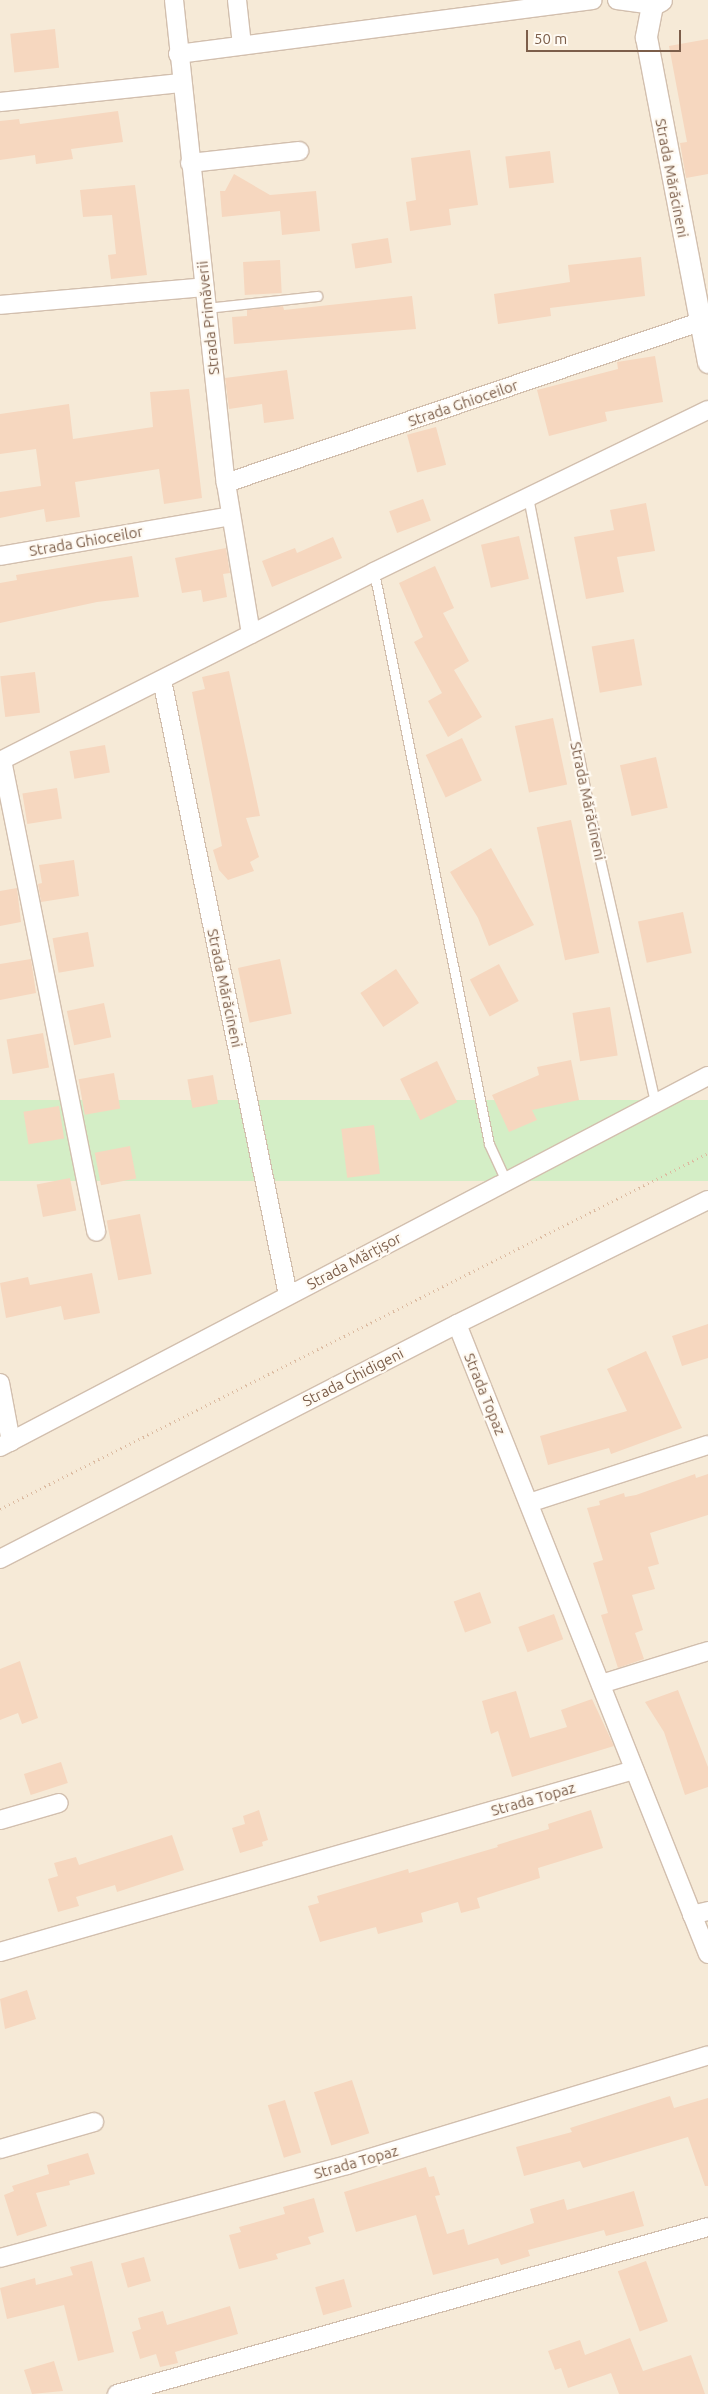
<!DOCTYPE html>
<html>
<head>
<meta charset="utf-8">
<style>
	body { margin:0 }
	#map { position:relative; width:708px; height:2394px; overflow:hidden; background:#fef7ea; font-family:Ubuntu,sans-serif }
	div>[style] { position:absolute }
	.residential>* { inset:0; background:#f6ead7; transform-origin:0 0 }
	.green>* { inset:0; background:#d4eec6; transform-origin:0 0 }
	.building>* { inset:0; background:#f6d7bf; transform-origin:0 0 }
	.path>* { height:3px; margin-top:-1.5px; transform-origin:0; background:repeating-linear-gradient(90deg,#dcbba1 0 1px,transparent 0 5px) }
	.roads { filter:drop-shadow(1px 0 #d2bfae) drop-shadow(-1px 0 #d2bfae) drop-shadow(0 1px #d2bfae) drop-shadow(0 -1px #d2bfae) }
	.service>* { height:9px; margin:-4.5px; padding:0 4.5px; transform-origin:4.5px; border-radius:4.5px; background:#fff }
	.minor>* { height:18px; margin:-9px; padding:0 9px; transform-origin:9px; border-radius:9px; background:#fff }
	.tertiary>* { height:21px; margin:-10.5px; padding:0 10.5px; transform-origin:10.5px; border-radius:10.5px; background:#fff }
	span { translate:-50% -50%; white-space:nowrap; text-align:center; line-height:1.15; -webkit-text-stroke:4.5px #fffaf2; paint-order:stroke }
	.street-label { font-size:15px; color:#7c5e4a }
	.scale { position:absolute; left:526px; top:30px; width:155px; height:22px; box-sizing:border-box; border:2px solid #7c5e4a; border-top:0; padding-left:6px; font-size:15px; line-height:18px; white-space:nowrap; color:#7c5e4a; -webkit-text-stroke:4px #fffaf2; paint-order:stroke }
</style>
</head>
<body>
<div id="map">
	<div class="residential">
		<i style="left:0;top:0;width:708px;height:2394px"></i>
	</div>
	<div class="green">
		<i style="left:708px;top:1100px;width:81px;height:794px;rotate:90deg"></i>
	</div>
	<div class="building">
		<i style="left:55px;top:29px;width:39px;height:45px;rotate:84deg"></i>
		<i style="clip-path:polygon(708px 39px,708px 174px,686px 178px,680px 143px,687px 142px,669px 46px)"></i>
		<i style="clip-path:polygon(118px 111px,123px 142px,71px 149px,73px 159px,36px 164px,35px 155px,0 160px,0 121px,19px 119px,20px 124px)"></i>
		<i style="clip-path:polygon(470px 150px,478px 205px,449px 209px,451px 225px,410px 231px,406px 202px,416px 200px,411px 158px)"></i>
		<i style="left:550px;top:151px;width:32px;height:45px;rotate:83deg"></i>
		<i style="clip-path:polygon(234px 174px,270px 195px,316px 191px,320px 231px,282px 235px,280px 211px,222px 217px,220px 191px,225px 191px)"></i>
		<i style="clip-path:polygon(135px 185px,147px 275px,111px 279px,108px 255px,116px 254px,112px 215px,83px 217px,80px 190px)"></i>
		<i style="left:388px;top:238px;width:25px;height:37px;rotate:81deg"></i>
		<i style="clip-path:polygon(641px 257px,645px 296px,550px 308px,551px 316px,498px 324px,494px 294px,570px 282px,568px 265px)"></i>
		<i style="left:280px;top:260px;width:33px;height:37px;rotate:87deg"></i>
		<i style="clip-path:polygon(412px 296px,416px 329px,234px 344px,232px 317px,247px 316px,247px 310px,283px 306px,284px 310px)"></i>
		<i style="clip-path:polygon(655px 356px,663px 402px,605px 412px,607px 421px,549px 436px,537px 390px,618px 369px,617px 362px)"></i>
		<i style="clip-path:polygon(287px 370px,294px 419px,264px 423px,262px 404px,229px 409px,225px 378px)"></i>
		<i style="clip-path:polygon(189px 389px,202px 498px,164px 504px,159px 469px,75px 482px,80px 517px,46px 522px,44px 509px,0 518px,0 492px,41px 486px,36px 449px,0 454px,0 414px,69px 404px,73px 439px,153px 427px,150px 392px)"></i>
		<i style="left:436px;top:427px;width:39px;height:30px;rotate:75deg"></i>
		<i style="left:423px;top:499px;width:23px;height:36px;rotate:70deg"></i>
		<i style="clip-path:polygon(646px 503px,655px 551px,617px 557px,624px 592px,586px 599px,574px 537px,614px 530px,610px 510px)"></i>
		<i style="left:519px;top:536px;width:44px;height:39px;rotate:77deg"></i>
		<i style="clip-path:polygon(333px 537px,342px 558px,272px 587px,262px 561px,295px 548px,297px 553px)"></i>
		<i style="clip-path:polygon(226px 548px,230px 573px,223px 574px,227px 597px,203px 602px,201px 590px,182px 593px,175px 558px)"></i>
		<i style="clip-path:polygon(132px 556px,139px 597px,97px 602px,0 623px,0 583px,17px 580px,16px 575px)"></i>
		<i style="clip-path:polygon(435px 566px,454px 608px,443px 613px,469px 661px,454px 670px,482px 717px,448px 737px,428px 701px,442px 693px,414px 642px,423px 637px,399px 583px)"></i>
		<i style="left:634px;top:639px;width:47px;height:43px;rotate:80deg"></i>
		<i style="clip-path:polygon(229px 671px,260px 816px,246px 818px,259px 857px,250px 862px,254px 871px,228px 880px,219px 870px,213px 850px,222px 846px,192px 692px,205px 689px,202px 677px)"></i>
		<i style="left:35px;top:672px;width:41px;height:35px;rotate:83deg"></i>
		<i style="left:553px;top:718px;width:68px;height:39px;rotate:78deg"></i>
		<i style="left:462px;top:738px;width:47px;height:40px;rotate:65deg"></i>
		<i style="left:105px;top:745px;width:28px;height:36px;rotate:80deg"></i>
		<i style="left:656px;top:757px;width:52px;height:37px;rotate:77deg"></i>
		<i style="left:57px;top:788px;width:31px;height:35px;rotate:81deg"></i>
		<i style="left:571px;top:820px;width:136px;height:35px;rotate:78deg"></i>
		<i style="clip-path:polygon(491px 848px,534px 925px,489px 946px,478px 918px,450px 872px)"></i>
		<i style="clip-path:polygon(74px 860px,79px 896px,41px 902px,38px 884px,42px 883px,39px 865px)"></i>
		<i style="clip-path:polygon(17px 888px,21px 922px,0 926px,0 891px)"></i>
		<i style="left:683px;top:912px;width:42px;height:46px;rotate:78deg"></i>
		<i style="left:88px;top:932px;width:35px;height:36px;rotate:80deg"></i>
		<i style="clip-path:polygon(31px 959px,36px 993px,0 1000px,0 964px)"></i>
		<i style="left:280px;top:959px;width:56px;height:43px;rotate:78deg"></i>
		<i style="left:499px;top:964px;width:42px;height:33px;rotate:62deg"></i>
		<i style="left:396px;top:969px;width:41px;height:43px;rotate:56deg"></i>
		<i style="left:104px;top:1003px;width:35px;height:38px;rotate:78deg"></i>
		<i style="left:610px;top:1007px;width:49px;height:38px;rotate:81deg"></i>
		<i style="left:43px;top:1033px;width:35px;height:37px;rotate:80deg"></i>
		<i style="clip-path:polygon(571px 1060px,579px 1100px,532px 1110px,537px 1120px,509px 1132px,492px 1095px,539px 1075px,537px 1067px)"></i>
		<i style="left:437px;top:1061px;width:46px;height:41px;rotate:64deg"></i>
		<i style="left:114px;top:1073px;width:36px;height:36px;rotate:80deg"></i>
		<i style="left:213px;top:1075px;width:29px;height:26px;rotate:80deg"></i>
		<i style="left:59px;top:1106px;width:33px;height:36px;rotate:81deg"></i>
		<i style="left:374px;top:1125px;width:49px;height:33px;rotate:83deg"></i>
		<i style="left:130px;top:1146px;width:33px;height:36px;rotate:79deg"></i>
		<i style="left:70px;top:1178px;width:33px;height:34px;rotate:79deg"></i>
		<i style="left:140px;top:1214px;width:61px;height:34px;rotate:79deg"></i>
		<i style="clip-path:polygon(92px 1273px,100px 1313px,64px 1320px,61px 1306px,6px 1318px,0 1283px,28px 1277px,30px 1285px)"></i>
		<i style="clip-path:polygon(708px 1324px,708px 1358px,682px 1366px,672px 1336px)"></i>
		<i style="clip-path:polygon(646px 1351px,682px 1428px,611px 1454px,609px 1448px,548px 1465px,540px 1436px,627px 1411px,607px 1369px)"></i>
		<i style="clip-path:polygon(695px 1474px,696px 1478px,708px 1474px,708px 1515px,650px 1533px,659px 1564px,648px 1567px,655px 1589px,632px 1595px,643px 1630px,635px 1633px,644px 1659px,618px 1668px,601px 1615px,608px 1613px,593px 1563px,603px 1560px,587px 1508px,600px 1505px,599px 1501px,624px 1493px,625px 1497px,636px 1495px)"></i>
		<i style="left:480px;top:1592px;width:33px;height:28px;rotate:70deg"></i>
		<i style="left:554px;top:1614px;width:27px;height:38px;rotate:70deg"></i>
		<i style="clip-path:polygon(20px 1661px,38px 1718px,22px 1724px,18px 1713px,0 1720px,0 1669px)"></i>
		<i style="clip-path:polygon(678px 1690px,708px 1767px,708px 1787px,685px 1795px,664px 1732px,645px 1702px)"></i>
		<i style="clip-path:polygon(516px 1691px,530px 1738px,567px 1727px,561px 1710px,592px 1699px,614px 1746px,512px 1777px,498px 1731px,491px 1734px,482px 1701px)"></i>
		<i style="left:61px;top:1762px;width:22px;height:39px;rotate:72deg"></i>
		<i style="clip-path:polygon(259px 1810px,268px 1840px,262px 1842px,263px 1846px,240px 1853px,232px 1828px,245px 1824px,243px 1816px)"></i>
		<i style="clip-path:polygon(591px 1810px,603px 1848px,538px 1868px,540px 1878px,477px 1898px,480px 1908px,461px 1913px,458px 1902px,421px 1913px,423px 1922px,378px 1934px,376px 1927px,320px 1942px,308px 1906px,319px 1903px,317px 1896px,408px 1869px,409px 1873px,498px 1847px,497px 1845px,549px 1829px,548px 1824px)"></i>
		<i style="clip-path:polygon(172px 1835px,184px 1870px,117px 1892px,115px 1885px,76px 1897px,79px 1906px,58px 1912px,48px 1879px,58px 1876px,54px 1863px,76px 1857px,79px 1865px)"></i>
		<i style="clip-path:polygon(27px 1990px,36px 2019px,5px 2029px,0 1999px)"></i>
		<i style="left:352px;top:2080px;width:56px;height:40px;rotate:72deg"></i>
		<i style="clip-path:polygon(670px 2096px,674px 2108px,708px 2098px,708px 2186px,705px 2186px,688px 2137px,583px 2168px,580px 2161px,524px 2176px,516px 2147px,572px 2132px,570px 2128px)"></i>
		<i style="left:285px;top:2100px;width:55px;height:18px;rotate:73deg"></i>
		<i style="clip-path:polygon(88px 2153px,95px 2174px,69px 2181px,70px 2185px,36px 2193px,47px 2226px,17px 2236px,4px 2195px,14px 2191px,12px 2186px,49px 2174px,47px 2165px)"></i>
		<i style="clip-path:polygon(426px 2167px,429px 2177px,434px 2176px,440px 2195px,435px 2196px,447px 2234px,464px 2229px,468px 2245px,534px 2223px,530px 2209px,564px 2199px,567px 2210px,634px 2191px,644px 2226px,606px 2236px,604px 2230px,528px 2250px,530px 2256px,501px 2265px,498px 2258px,433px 2275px,416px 2215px,356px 2232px,344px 2192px)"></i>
		<i style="clip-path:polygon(314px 2198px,324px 2232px,308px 2237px,311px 2244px,276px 2254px,278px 2259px,239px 2269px,229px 2235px,241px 2232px,239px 2227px,285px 2214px,283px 2207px)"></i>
		<i style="left:144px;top:2257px;width:25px;height:24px;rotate:74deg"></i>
		<i style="clip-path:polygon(92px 2261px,114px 2352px,78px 2361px,64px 2305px,7px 2319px,0 2288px,35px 2278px,36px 2285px,73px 2275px,70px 2267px)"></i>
		<i style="left:646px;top:2261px;width:64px;height:30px;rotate:70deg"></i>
		<i style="left:344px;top:2279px;width:29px;height:30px;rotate:74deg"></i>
		<i style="clip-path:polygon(230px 2306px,238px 2334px,175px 2352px,178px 2363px,160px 2367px,156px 2354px,140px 2359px,132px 2332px,141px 2329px,138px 2318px,163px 2311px,167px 2325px)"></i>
		<i style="clip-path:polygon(630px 2338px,643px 2371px,691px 2355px,705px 2394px,619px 2394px,611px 2373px,568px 2388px,561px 2368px,555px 2370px,548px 2351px,580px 2340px,585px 2355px)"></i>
		<i style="clip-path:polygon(54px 2361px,63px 2391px,32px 2394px,24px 2370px)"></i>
	</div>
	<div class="path">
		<i style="left:0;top:1509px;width:792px;rotate:-26.69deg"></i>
	</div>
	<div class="roads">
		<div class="service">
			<i style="left:206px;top:308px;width:112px;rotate:-6.2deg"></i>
			<i style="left:528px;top:497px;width:338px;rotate:78.9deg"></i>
			<i style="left:593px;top:829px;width:281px;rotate:77.2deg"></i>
			<i style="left:374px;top:572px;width:583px;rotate:78.63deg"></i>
			<i style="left:489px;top:1144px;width:41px;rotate:65.3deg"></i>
		</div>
		<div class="minor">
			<i style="left:174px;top:0;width:486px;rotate:83.9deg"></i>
			<i style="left:226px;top:483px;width:153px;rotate:80.6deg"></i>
			<i style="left:237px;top:0;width:45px;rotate:83.7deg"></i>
			<i style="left:617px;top:0;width:35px;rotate:8deg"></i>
			<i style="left:178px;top:54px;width:418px;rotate:-7.4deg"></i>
			<i style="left:0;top:102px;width:182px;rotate:-6deg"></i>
			<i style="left:190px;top:163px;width:110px;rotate:-6.3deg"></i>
			<i style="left:0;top:305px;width:205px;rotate:-5deg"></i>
			<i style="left:226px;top:483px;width:501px;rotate:-18.76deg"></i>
			<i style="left:0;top:556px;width:234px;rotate:-9.8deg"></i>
			<i style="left:162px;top:680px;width:628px;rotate:78.42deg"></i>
			<i style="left:2px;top:760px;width:481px;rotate:78.7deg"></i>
			<i style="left:0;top:761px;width:419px;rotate:-26.8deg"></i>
			<i style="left:374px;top:572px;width:371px;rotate:-25.9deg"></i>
			<i style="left:457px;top:1324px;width:678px;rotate:68.28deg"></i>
			<i style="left:0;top:1383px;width:60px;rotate:79.4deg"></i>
			<i style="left:0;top:1447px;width:799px;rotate:-27.66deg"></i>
			<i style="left:529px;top:1503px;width:188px;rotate:-18deg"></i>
			<i style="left:0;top:1559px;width:514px;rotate:-27.21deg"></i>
			<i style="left:457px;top:1324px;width:280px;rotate:-26.3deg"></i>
			<i style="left:601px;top:1684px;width:112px;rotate:-17.1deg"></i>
			<i style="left:0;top:1820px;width:61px;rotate:-16.1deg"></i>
			<i style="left:692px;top:1915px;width:16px;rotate:-14deg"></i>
			<i style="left:0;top:1952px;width:660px;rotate:-16.02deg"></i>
			<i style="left:0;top:2149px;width:98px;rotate:-16deg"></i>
			<i style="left:0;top:2258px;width:359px;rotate:-15deg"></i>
			<i style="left:347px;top:2165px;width:377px;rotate:-16.9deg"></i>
			<i style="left:117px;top:2394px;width:614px;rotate:-15.78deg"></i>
		</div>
		<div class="tertiary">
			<i style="left:661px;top:0;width:10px;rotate:151deg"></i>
			<i style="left:652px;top:5px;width:33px;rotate:101deg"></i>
			<i style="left:646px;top:37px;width:331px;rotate:79.2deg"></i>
		</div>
	</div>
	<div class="street-label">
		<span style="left:672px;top:178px;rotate:79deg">Strada Mărăcineni</span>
		<span style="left:208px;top:318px;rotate:-96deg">Strada Primăverii</span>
		<span style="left:463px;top:403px;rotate:-19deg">Strada Ghioceilor</span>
		<span style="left:86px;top:541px;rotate:-10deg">Strada Ghioceilor</span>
		<span style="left:588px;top:801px;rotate:78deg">Strada Mărăcineni</span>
		<span style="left:225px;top:988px;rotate:78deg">Strada Mărăcineni</span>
		<span style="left:354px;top:1261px;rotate:-28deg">Strada Mărțișor</span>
		<span style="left:353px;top:1377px;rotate:-27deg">Strada Ghidigeni</span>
		<span style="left:485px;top:1394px;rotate:68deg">Strada Topaz</span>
		<span style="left:533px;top:1799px;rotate:-16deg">Strada Topaz</span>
		<span style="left:356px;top:2162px;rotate:-16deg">Strada Topaz</span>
	</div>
	<div class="scale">50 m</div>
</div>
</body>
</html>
